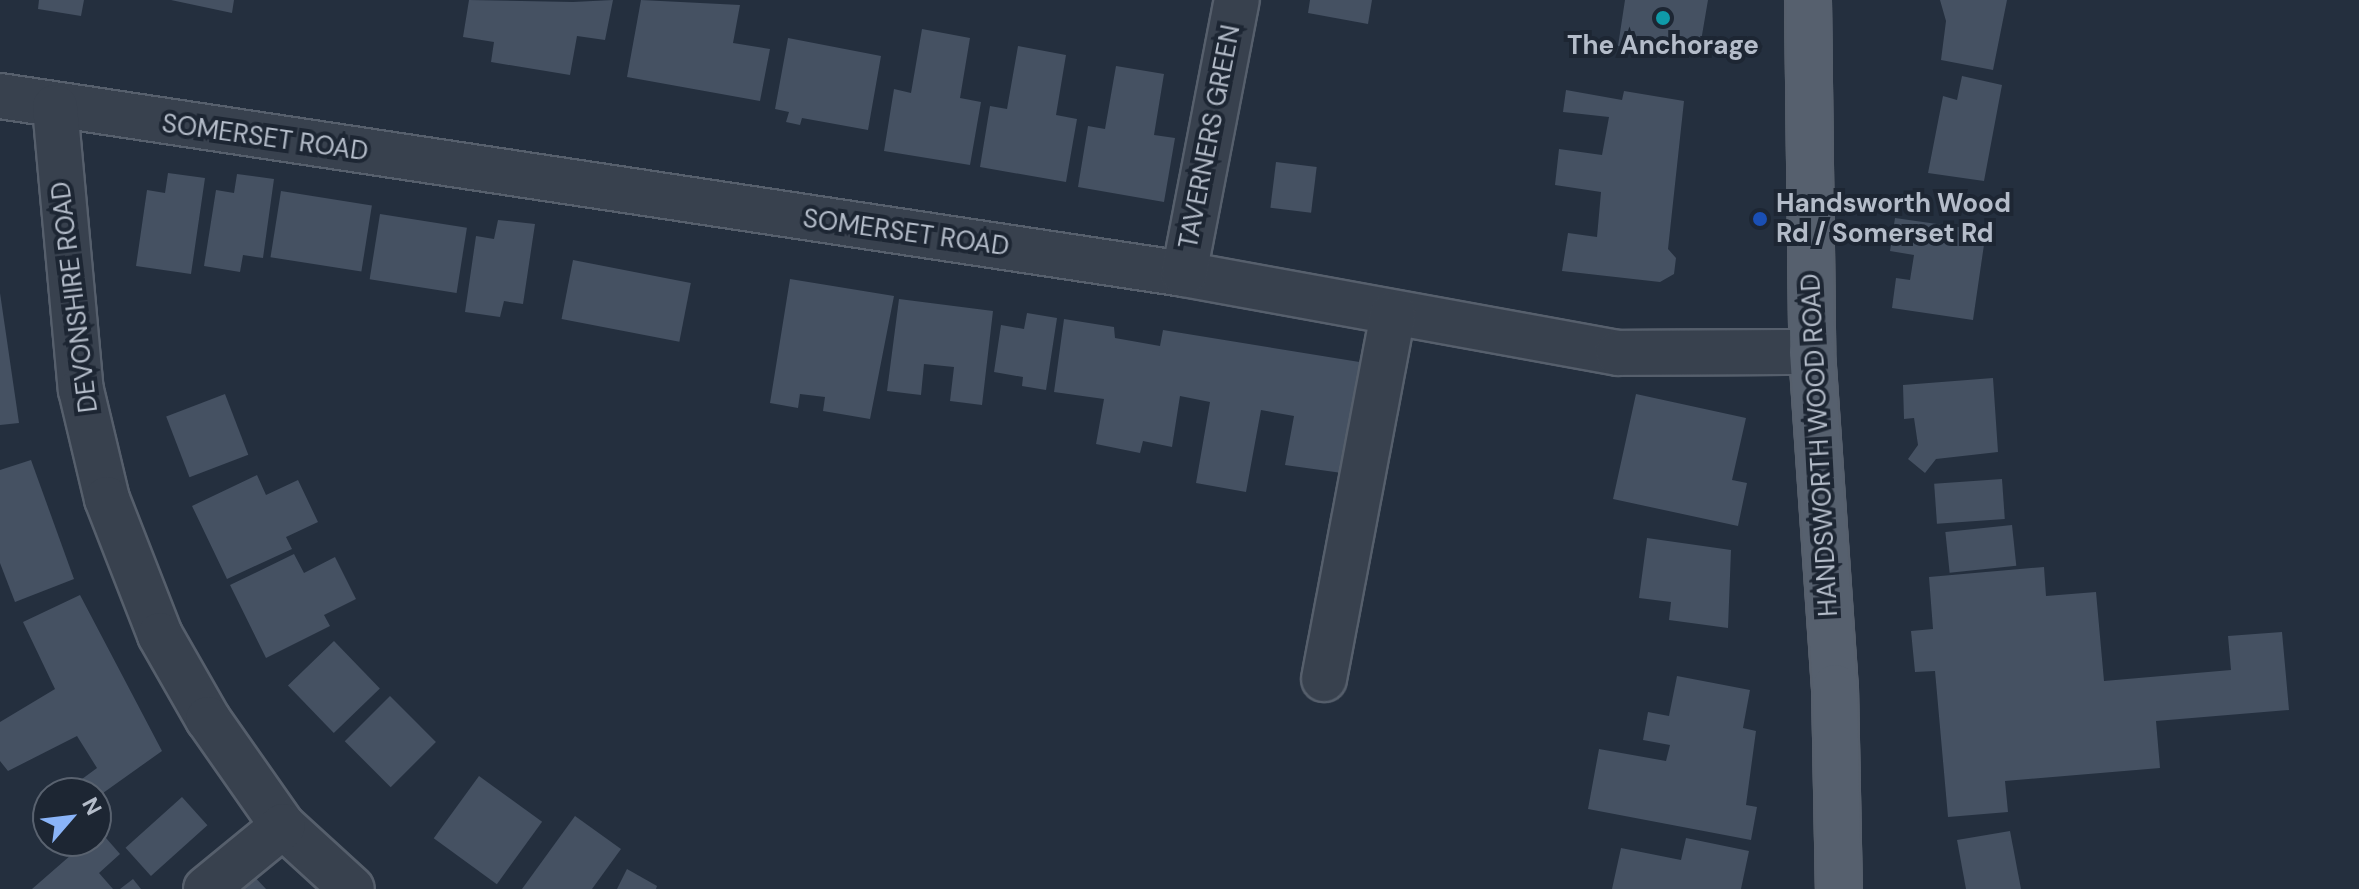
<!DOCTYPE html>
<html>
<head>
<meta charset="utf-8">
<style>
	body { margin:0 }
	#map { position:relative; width:2359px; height:889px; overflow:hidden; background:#242f3e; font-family:"DM Sans",sans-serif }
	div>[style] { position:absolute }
	.building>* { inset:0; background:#455162; transform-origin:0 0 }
	.roads { filter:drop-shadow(2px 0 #565f6c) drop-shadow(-2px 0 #565f6c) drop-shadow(0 2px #565f6c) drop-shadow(0 -2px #565f6c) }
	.minor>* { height:44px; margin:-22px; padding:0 22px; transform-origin:22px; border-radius:22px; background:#38414e }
	.major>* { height:44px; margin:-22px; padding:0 22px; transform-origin:22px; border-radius:22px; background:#56606e }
	.dots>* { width:22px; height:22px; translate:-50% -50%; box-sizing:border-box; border:4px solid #1d2633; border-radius:50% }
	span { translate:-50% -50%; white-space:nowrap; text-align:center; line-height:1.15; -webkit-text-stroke:8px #1d2633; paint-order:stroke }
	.poi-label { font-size:26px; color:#b4bcc9; font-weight:700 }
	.left { translate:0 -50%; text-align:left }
	.street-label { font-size:26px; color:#b4bcc9 }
	.north { position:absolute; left:32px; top:777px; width:80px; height:80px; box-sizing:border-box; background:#1d2633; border:2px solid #59626f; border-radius:50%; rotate:62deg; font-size:22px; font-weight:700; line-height:32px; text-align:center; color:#b4bcc9 }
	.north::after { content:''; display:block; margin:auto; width:28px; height:36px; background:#8ab4f8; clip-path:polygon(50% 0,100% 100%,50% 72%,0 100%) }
</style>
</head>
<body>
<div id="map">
	<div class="building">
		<i style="clip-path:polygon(39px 0,84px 0,81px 16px,38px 9px)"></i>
		<i style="clip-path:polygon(171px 0,234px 0,232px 13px)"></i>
		<i style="clip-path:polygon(469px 0,573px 2px,613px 0,605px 40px,577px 36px,570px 75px,491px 62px,494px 42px,463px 37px)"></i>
		<i style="clip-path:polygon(641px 0,740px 5px,733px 43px,770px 49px,760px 101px,627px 77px)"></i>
		<i style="clip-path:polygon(1310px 0,1372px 0,1368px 24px,1308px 13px)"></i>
		<i style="clip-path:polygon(1625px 0,1708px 0,1701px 41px,1677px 37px,1674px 56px,1618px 46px)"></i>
		<i style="clip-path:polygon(1940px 0,2007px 0,1993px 70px,1941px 60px,1946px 21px)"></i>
		<i style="clip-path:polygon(922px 29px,970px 38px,960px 98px,981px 102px,970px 165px,884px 151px,894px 89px,911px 93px)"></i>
		<i style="clip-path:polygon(788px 38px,881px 56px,868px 130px,802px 118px,800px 125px,786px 122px,789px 112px,775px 109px)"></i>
		<i style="clip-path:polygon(1018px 46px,1066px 55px,1056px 115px,1077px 119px,1066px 182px,980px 167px,990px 106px,1007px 109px)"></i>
		<i style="clip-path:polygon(1116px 66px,1164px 74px,1154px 135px,1175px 138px,1164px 202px,1078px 187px,1088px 126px,1105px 129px)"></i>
		<i style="clip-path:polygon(1962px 76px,2002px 85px,1984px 181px,1928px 173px,1943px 96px,1957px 100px)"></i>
		<i style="clip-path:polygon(1566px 90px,1622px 100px,1624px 91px,1684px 101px,1668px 249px,1676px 258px,1674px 274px,1660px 282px,1562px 271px,1568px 233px,1597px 237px,1601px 192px,1555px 185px,1559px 149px,1602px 155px,1609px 117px,1563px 112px)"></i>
		<i style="left:1276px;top:162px;width:41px;height:46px;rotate:7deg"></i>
		<i style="clip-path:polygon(168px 173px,205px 178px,191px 274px,136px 266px,147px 190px,165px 193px)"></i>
		<i style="clip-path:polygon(237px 174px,274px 179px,263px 258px,243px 255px,240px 272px,204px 266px,216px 190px,234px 193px)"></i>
		<i style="left:281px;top:191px;width:92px;height:67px;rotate:9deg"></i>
		<i style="left:380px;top:214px;width:88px;height:66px;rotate:9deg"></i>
		<i style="clip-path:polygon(1895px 218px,1986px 231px,1973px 320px,1892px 308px,1896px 278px,1910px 280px,1914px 255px,1890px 251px)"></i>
		<i style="clip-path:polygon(498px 220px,535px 224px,523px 304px,504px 301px,500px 317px,465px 312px,476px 236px,494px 239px)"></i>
		<i style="left:573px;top:260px;width:120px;height:60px;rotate:11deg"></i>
		<i style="clip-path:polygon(790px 279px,894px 296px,870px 419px,823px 411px,825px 397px,800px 394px,798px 408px,770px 403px)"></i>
		<i style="clip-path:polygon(0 293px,19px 423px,0 425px)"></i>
		<i style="clip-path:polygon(899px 299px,993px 311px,982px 405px,950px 401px,954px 367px,924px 364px,921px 395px,887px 391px)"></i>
		<i style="clip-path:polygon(1027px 313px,1057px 318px,1046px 390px,1022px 386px,1023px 377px,994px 372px,1001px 325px,1024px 329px)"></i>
		<i style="clip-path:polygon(1064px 319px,1114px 327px,1115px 338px,1160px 346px,1163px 330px,1378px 365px,1370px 427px,1349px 424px,1342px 473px,1285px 465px,1294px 416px,1261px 410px,1246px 492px,1196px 483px,1210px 402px,1180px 396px,1172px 447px,1143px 441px,1140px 453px,1096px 444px,1104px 399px,1054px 392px)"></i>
		<i style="clip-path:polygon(1993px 378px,1998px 452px,1936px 459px,1925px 473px,1908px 459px,1918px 445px,1914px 418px,1904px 419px,1903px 385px)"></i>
		<i style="left:225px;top:394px;width:65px;height:63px;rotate:69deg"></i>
		<i style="clip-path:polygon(1636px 394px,1746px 418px,1732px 480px,1747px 483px,1738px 526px,1613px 499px)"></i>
		<i style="clip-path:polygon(31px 460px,74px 579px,15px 602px,0 563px,0 470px)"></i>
		<i style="clip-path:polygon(257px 475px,266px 495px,298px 480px,318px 522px,286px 537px,292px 549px,227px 579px,192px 506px)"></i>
		<i style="left:2002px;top:479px;width:40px;height:68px;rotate:86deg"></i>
		<i style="left:2012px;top:525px;width:41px;height:67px;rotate:84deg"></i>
		<i style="clip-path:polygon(1647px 538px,1731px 550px,1728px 628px,1669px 620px,1671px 602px,1639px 598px)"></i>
		<i style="clip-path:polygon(294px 554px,304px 573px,335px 557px,356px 599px,324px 615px,330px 626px,266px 658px,230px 585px)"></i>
		<i style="clip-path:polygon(2044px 567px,2046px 596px,2096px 592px,2104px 681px,2231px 670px,2228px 636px,2282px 632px,2289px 710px,2156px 721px,2160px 768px,2005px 781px,2008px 812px,1948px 817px,1935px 671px,1915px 672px,1911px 631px,1933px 629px,1929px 577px)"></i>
		<i style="clip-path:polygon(80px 595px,162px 751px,96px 798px,96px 793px,63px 793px,97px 768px,77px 736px,8px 771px,0 761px,0 722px,55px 689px,23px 622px)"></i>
		<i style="left:334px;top:641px;width:66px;height:64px;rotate:46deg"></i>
		<i style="clip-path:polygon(1677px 676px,1750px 690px,1743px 728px,1756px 731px,1746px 805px,1757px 807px,1751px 840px,1588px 809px,1599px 749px,1666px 761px,1670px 745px,1643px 740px,1648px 712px,1669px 716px)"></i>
		<i style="left:390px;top:696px;width:65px;height:64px;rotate:45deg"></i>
		<i style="left:479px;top:776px;width:78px;height:77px;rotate:36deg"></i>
		<i style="left:182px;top:797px;width:38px;height:76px;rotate:48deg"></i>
		<i style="clip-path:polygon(48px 804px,48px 827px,37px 812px)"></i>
		<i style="clip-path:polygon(575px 816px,621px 849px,592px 889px,522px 889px)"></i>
		<i style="clip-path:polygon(99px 830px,120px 854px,99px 873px,113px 889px,32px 889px,87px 841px,96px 841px)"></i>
		<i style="clip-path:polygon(2010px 831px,2021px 889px,1966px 889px,1957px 840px)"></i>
		<i style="clip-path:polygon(1686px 838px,1749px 851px,1741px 889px,1612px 889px,1621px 848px,1681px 860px)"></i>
		<i style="clip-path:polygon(627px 869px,657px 886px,656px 889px,617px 889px)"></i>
		<i style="clip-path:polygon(251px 873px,266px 889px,233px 889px)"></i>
		<i style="clip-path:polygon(133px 879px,141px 889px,120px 889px)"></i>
	</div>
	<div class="roads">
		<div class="minor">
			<i style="left:0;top:96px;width:1197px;rotate:8.55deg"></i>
			<i style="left:1184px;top:274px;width:441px;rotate:10.3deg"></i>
			<i style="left:1618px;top:353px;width:194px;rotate:-0.3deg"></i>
			<i style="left:55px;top:107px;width:284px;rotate:84.8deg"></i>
			<i style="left:81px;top:390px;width:112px;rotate:76.6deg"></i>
			<i style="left:107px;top:499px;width:146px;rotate:68.7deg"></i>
			<i style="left:160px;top:635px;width:97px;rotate:60.3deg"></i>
			<i style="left:208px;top:719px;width:131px;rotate:55deg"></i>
			<i style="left:283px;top:826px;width:93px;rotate:42.4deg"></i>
			<i style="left:1184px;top:274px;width:279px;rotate:-79.1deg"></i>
			<i style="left:1324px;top:679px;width:372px;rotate:-79.3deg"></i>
			<i style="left:206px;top:889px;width:99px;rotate:-39.3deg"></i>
		</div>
		<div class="major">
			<i style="left:1808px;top:0;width:352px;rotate:89.3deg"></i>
			<i style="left:1812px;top:352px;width:336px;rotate:86.1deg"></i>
			<i style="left:1835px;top:687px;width:202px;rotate:88.9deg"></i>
		</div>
	</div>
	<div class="dots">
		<i style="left:1663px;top:18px;background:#0f9aa8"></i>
		<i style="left:1760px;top:219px;background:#1a4fb4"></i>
	</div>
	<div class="poi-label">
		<span style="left:1663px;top:46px">The Anchorage</span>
		<span class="left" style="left:1776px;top:219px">Handsworth Wood<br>Rd / Somerset Rd</span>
	</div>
	<div class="street-label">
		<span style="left:1210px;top:137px;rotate:-79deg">TAVERNERS GREEN</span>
		<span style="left:265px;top:138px;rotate:8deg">SOMERSET ROAD</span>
		<span style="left:906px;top:233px;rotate:8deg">SOMERSET ROAD</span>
		<span style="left:75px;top:297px;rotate:-97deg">DEVONSHIRE ROAD</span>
		<span style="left:1820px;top:445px;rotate:-93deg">HANDSWORTH WOOD ROAD</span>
	</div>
	<div class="north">N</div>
</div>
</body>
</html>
